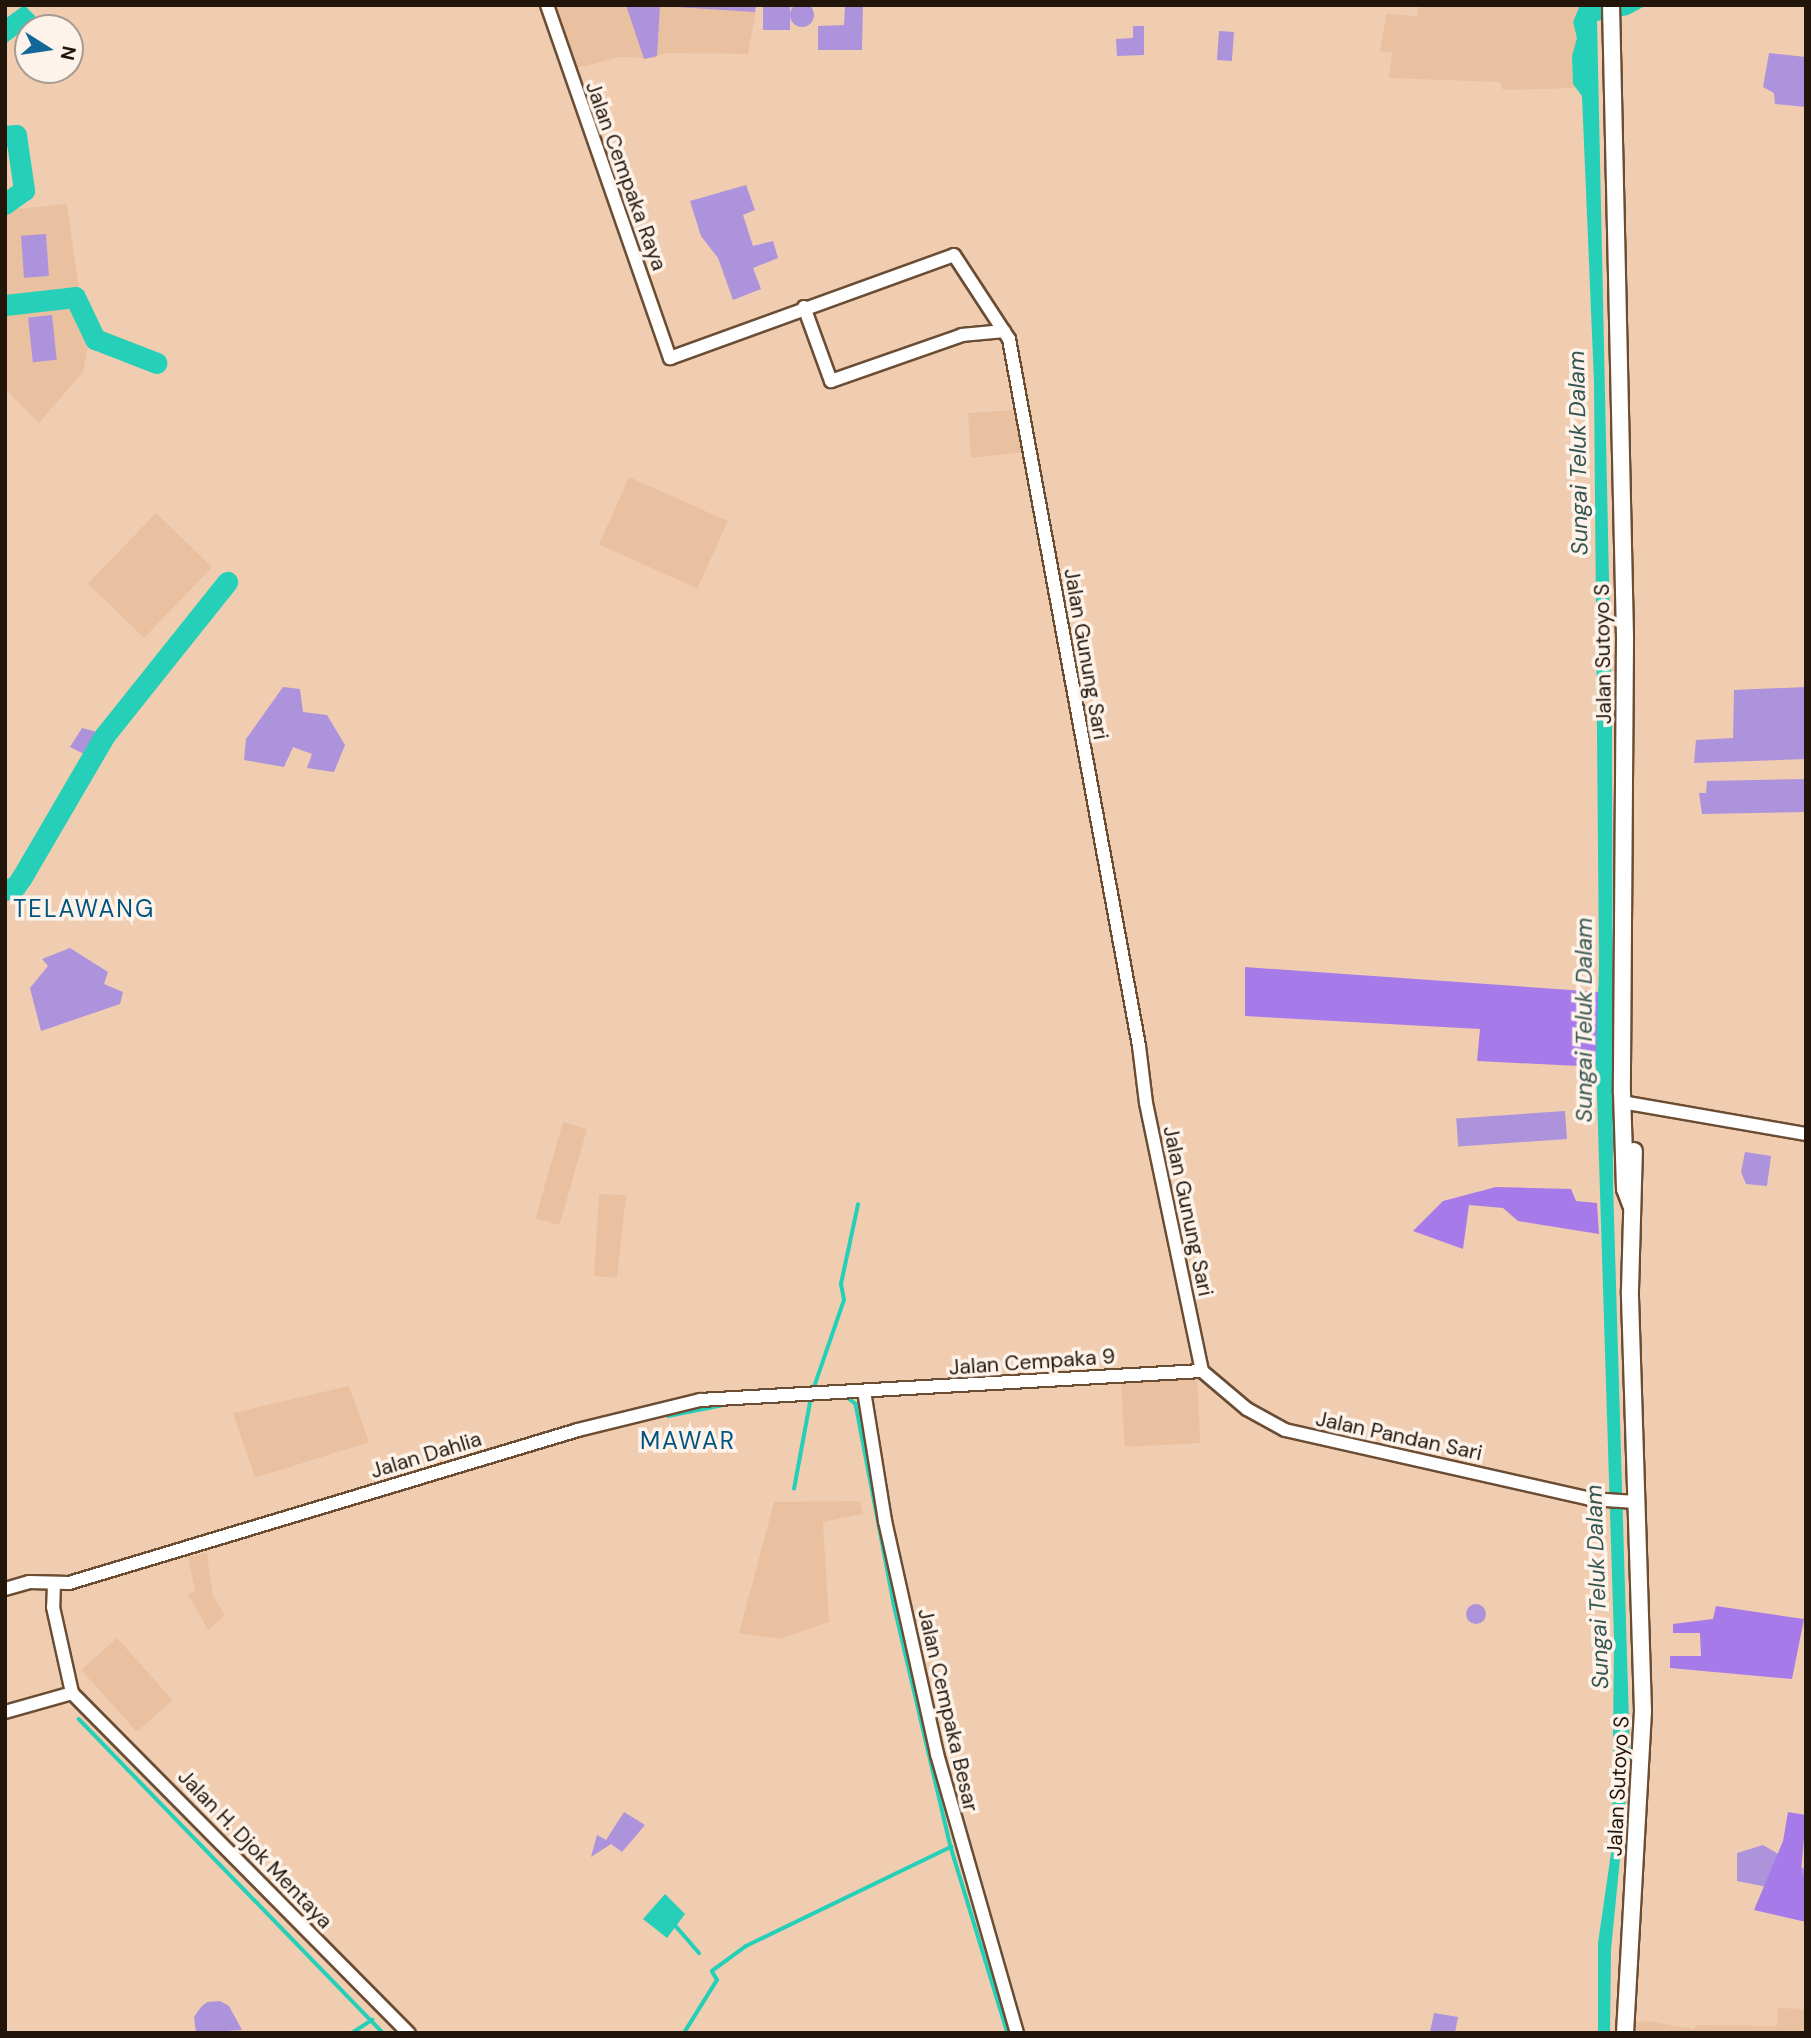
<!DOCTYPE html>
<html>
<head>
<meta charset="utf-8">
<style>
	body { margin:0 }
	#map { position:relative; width:1811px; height:2038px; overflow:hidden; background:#f0cdb0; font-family:"DM Sans",sans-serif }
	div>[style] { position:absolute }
	.built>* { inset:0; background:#eac1a0; transform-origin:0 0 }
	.green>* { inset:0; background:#ad92dc; transform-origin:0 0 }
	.round { border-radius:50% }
	.forest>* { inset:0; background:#a77aea }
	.water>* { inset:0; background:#26cfb7 }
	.stream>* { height:3.5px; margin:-1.75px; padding:0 1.75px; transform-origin:1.75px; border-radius:1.75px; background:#26cfb7 }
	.river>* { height:21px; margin:-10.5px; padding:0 10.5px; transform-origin:10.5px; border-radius:10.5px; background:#26cfb7 }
	.roads { filter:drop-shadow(2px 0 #6b4d34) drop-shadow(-2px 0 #6b4d34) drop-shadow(0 2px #6b4d34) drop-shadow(0 -2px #6b4d34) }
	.tertiary>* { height:12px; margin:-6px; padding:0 6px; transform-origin:6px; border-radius:6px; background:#fff }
	.secondary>* { height:12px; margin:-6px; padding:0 6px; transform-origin:6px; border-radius:6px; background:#fff }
	.trunk>* { height:16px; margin:-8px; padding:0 8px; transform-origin:8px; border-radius:8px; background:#fff }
	span { translate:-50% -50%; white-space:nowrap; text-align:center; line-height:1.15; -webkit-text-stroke:7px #fef3ea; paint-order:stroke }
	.street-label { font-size:21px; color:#22160b }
	.water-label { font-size:23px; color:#35554f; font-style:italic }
	.quarter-label { font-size:24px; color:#005580; letter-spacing:2px }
	.frame { position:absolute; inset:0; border:7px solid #22160b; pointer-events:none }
	.north { position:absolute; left:14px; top:14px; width:70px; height:70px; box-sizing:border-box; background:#fef3ea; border:2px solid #a69b91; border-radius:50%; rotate:102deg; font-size:19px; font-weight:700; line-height:28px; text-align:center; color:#22160b }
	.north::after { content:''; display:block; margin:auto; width:24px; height:32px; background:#116899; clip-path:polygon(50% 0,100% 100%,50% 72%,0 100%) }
</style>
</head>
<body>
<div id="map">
	<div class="built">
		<i style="clip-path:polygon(549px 5px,669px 5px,756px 10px,748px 54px,665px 53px,654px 58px,620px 57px,573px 69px)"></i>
		<i style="clip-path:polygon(1419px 5px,1581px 5px,1578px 88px,1503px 90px,1500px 82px,1389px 78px,1392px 52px,1380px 51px,1386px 14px,1417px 16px)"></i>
		<i style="clip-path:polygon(67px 204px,82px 311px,90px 337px,83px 372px,39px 423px,5px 389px,5px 210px)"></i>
		<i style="clip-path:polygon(1016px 410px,1024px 452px,971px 458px,968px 413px)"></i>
		<i style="left:629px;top:477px;width:108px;height:74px;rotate:24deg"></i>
		<i style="left:156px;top:513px;width:78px;height:98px;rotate:44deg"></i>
		<i style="left:563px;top:1122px;width:25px;height:100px;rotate:16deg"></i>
		<i style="clip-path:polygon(599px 1194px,626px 1195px,617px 1278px,594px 1276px)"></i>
		<i style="left:1197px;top:1377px;width:66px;height:76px;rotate:87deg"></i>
		<i style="clip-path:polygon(349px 1386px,369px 1442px,255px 1478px,233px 1413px)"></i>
		<i style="clip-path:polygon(860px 1501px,863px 1514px,823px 1522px,829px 1622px,780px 1639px,739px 1633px,774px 1502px)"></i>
		<i style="clip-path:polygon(207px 1553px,213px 1596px,225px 1615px,208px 1630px,188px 1594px,195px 1591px,188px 1557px)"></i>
		<i style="left:117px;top:1638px;width:83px;height:48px;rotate:48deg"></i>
		<i style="clip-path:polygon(1778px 2008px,1806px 2009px,1806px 2033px,1636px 2033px,1636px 2022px,1648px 2021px,1694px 2029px,1696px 2025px,1777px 2026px)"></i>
	</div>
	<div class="green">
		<i class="round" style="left:790px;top:3px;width:24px;height:24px"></i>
		<i style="clip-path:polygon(626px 5px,756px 5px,755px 12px,660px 6px,657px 56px,644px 59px)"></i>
		<i style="left:763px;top:5px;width:27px;height:25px"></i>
		<i style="clip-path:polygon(845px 5px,863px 5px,862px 50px,818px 50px,818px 26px,844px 25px)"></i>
		<i style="clip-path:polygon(1133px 26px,1144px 26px,1144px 55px,1117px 56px,1116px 39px,1133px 38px)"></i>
		<i style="left:1219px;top:31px;width:15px;height:29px;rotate:4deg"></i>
		<i style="clip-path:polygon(1769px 53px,1806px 57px,1806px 107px,1775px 104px,1774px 93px,1763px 87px)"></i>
		<i style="clip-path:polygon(746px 185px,755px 210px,743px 215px,753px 246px,773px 241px,778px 258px,753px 268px,761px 289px,733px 300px,718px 258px,701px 236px,690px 201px)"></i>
		<i style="left:46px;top:234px;width:42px;height:25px;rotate:86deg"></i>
		<i style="left:52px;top:315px;width:45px;height:24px;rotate:84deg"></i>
		<i style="clip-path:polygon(283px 687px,300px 689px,303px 712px,327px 715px,345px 745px,334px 772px,307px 768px,312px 754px,293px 747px,284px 767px,244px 760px,246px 739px)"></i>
		<i style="clip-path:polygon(1806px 687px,1806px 759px,1694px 763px,1696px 740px,1733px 738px,1734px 690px)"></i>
		<i style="clip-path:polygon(82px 728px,101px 733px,88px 756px,70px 747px)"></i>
		<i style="clip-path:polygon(1806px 779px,1806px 812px,1702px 814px,1699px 793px,1706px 793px,1707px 781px)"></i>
		<i style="clip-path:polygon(70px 948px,108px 972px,104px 984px,123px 992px,120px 1004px,41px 1031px,30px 988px,48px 966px,42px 959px)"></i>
		<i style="left:1565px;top:1111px;width:28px;height:109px;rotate:86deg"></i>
		<i style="clip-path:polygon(1745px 1152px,1771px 1156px,1767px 1186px,1746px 1184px,1741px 1172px)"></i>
		<i class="round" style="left:1466px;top:1604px;width:20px;height:20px"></i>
		<i style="clip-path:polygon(624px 1812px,645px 1825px,622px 1852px,611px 1844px,591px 1857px,597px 1835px,606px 1840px)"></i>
		<i style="clip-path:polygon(1763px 1845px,1806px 1870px,1803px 1894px,1737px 1881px,1737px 1853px)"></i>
		<i style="clip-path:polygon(220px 2001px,229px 2006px,242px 2030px,196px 2033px,194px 2017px,201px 2007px,207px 2002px)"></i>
		<i style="clip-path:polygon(1434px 2013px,1458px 2017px,1455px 2033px,1430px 2032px)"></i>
	</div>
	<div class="forest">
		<i style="clip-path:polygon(1245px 967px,1599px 992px,1600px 1067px,1477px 1061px,1480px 1029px,1245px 1016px)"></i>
		<i style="clip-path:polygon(1496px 1187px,1571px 1189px,1576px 1201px,1597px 1203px,1599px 1234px,1518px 1221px,1503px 1208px,1469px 1205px,1463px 1249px,1413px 1231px,1443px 1201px)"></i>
		<i style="clip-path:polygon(1716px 1606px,1804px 1619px,1792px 1679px,1670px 1668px,1670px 1656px,1701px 1656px,1700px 1633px,1673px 1633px,1673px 1624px,1713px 1619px)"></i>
		<i style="clip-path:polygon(1788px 1812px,1806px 1815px,1801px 1873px,1806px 1879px,1806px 1922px,1754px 1910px,1783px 1841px)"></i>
	</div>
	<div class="water">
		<i style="clip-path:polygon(24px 5px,38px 19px,5px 44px,5px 19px)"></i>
		<i style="clip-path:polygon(1580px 5px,1647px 5px,1628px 15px,1597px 21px,1612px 719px,1613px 1183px,1630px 1757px,1611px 1950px,1610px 2033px,1598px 2033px,1598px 1943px,1612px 1846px,1614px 1640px,1596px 1064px,1599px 967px,1594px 382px,1582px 96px,1573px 84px,1572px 56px,1577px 38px,1573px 22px)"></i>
		<i style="clip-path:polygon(665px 1894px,685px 1914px,667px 1938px,643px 1919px)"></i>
	</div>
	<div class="stream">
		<i style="left:813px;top:1390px;width:95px;rotate:-71deg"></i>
		<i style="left:844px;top:1300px;width:16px;rotate:-101deg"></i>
		<i style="left:841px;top:1284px;width:81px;rotate:-77.9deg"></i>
		<i style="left:847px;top:1397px;width:11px;rotate:38deg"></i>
		<i style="left:856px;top:1404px;width:204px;rotate:79.2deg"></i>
		<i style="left:894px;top:1604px;width:250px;rotate:76.8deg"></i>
		<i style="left:951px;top:1847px;width:195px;rotate:73deg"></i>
		<i style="left:668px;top:1416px;width:61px;rotate:-11.3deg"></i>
		<i style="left:794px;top:1489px;width:94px;rotate:-79.5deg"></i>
		<i style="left:79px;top:1719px;width:437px;rotate:45.9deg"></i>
		<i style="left:675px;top:1925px;width:37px;rotate:49deg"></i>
		<i style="left:712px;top:1971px;width:42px;rotate:-36.3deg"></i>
		<i style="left:746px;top:1946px;width:228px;rotate:-25.8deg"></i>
		<i style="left:352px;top:2033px;width:24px;rotate:-33deg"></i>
		<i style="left:684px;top:2033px;width:62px;rotate:-58.1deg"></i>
		<i style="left:717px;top:1980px;width:9px;rotate:-122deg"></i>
	</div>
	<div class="river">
		<i style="left:5px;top:136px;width:11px;rotate:-5deg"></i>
		<i style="left:16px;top:135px;width:56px;rotate:81.7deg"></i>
		<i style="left:24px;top:190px;width:24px;rotate:144deg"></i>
		<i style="left:5px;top:305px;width:70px;rotate:-6.5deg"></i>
		<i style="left:75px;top:297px;width:47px;rotate:64.5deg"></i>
		<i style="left:95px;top:339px;width:66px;rotate:21.2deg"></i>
		<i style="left:5px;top:890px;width:10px;rotate:-17deg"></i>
		<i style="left:15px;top:887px;width:12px;rotate:-55deg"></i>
		<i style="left:22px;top:877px;width:164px;rotate:-59.7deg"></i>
		<i style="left:105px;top:735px;width:196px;rotate:-51.4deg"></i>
	</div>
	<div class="roads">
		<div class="tertiary">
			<i style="left:547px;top:5px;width:374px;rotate:70.8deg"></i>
			<i style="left:670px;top:358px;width:302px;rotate:-19.9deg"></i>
			<i style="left:954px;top:255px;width:100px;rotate:56.8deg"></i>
			<i style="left:1009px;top:339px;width:719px;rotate:79.58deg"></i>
			<i style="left:1139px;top:1046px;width:57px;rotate:83deg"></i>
			<i style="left:1146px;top:1103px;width:274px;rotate:78.2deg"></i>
			<i style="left:804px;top:307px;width:79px;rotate:70deg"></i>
			<i style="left:831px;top:381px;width:139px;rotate:-19.3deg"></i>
			<i style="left:962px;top:335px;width:42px;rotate:-5.4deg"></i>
			<i style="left:1202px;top:1371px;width:59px;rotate:40.2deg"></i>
			<i style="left:1247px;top:1409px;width:43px;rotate:28.9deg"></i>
			<i style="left:1285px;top:1430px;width:313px;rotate:12.7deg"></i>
			<i style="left:1590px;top:1499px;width:46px;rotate:3.7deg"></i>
			<i style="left:864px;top:1391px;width:132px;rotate:80.8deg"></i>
			<i style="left:885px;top:1521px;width:239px;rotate:77.4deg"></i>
			<i style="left:937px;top:1754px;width:290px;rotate:74deg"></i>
			<i style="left:54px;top:1584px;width:23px;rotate:92deg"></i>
			<i style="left:53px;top:1607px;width:88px;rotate:77.5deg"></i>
			<i style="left:5px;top:1589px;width:25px;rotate:-16deg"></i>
			<i style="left:29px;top:1582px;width:40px;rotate:1.4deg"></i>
			<i style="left:69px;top:1583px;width:531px;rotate:-16.73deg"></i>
			<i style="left:578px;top:1430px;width:126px;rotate:-13.8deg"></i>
			<i style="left:700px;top:1400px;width:503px;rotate:-3.31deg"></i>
		</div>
		<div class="secondary">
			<i style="left:1622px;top:1102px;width:187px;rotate:9.9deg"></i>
			<i style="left:5px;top:1712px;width:70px;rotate:-15.8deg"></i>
			<i style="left:72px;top:1693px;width:479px;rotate:45.3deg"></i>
		</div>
		<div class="trunk">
			<i style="left:1611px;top:5px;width:634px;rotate:88.73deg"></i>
			<i style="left:1625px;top:639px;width:454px;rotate:90.4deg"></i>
			<i style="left:1622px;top:1093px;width:96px;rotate:88.2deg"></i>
			<i style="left:1625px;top:1189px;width:17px;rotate:69deg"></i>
			<i style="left:1625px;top:2033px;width:323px;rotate:-86.8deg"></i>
			<i style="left:1643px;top:1711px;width:421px;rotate:-91.8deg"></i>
			<i style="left:1630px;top:1290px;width:139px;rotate:-88.4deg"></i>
		</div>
	</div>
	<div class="street-label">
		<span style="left:626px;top:176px;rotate:70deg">Jalan Cempaka Raya</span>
		<span style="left:1086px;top:654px;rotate:80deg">Jalan Gunung Sari</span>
		<span style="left:1603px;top:654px;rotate:-91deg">Jalan Sutoyo S</span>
		<span style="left:1188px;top:1211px;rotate:78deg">Jalan Gunung Sari</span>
		<span style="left:1032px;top:1362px;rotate:-4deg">Jalan Cempaka 9</span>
		<span style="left:1399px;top:1436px;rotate:12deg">Jalan Pandan Sari</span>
		<span style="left:426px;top:1455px;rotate:-17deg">Jalan Dahlia</span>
		<span style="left:948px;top:1710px;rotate:77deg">Jalan Cempaka Besar</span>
		<span style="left:1618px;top:1786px;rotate:-87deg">Jalan Sutoyo S</span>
		<span style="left:255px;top:1849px;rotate:46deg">Jalan H. Djok Mentaya</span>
	</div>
	<div class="water-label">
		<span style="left:1578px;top:453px;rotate:-91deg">Sungai Teluk Dalam</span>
		<span style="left:1584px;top:1020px;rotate:-90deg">Sungai Teluk Dalam</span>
		<span style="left:1597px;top:1587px;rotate:-92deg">Sungai Teluk Dalam</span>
	</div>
	<div class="quarter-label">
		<span style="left:84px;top:909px">TELAWANG</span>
		<span style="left:688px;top:1441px">MAWAR</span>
	</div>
	<div class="frame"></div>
	<div class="north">N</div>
</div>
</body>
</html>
